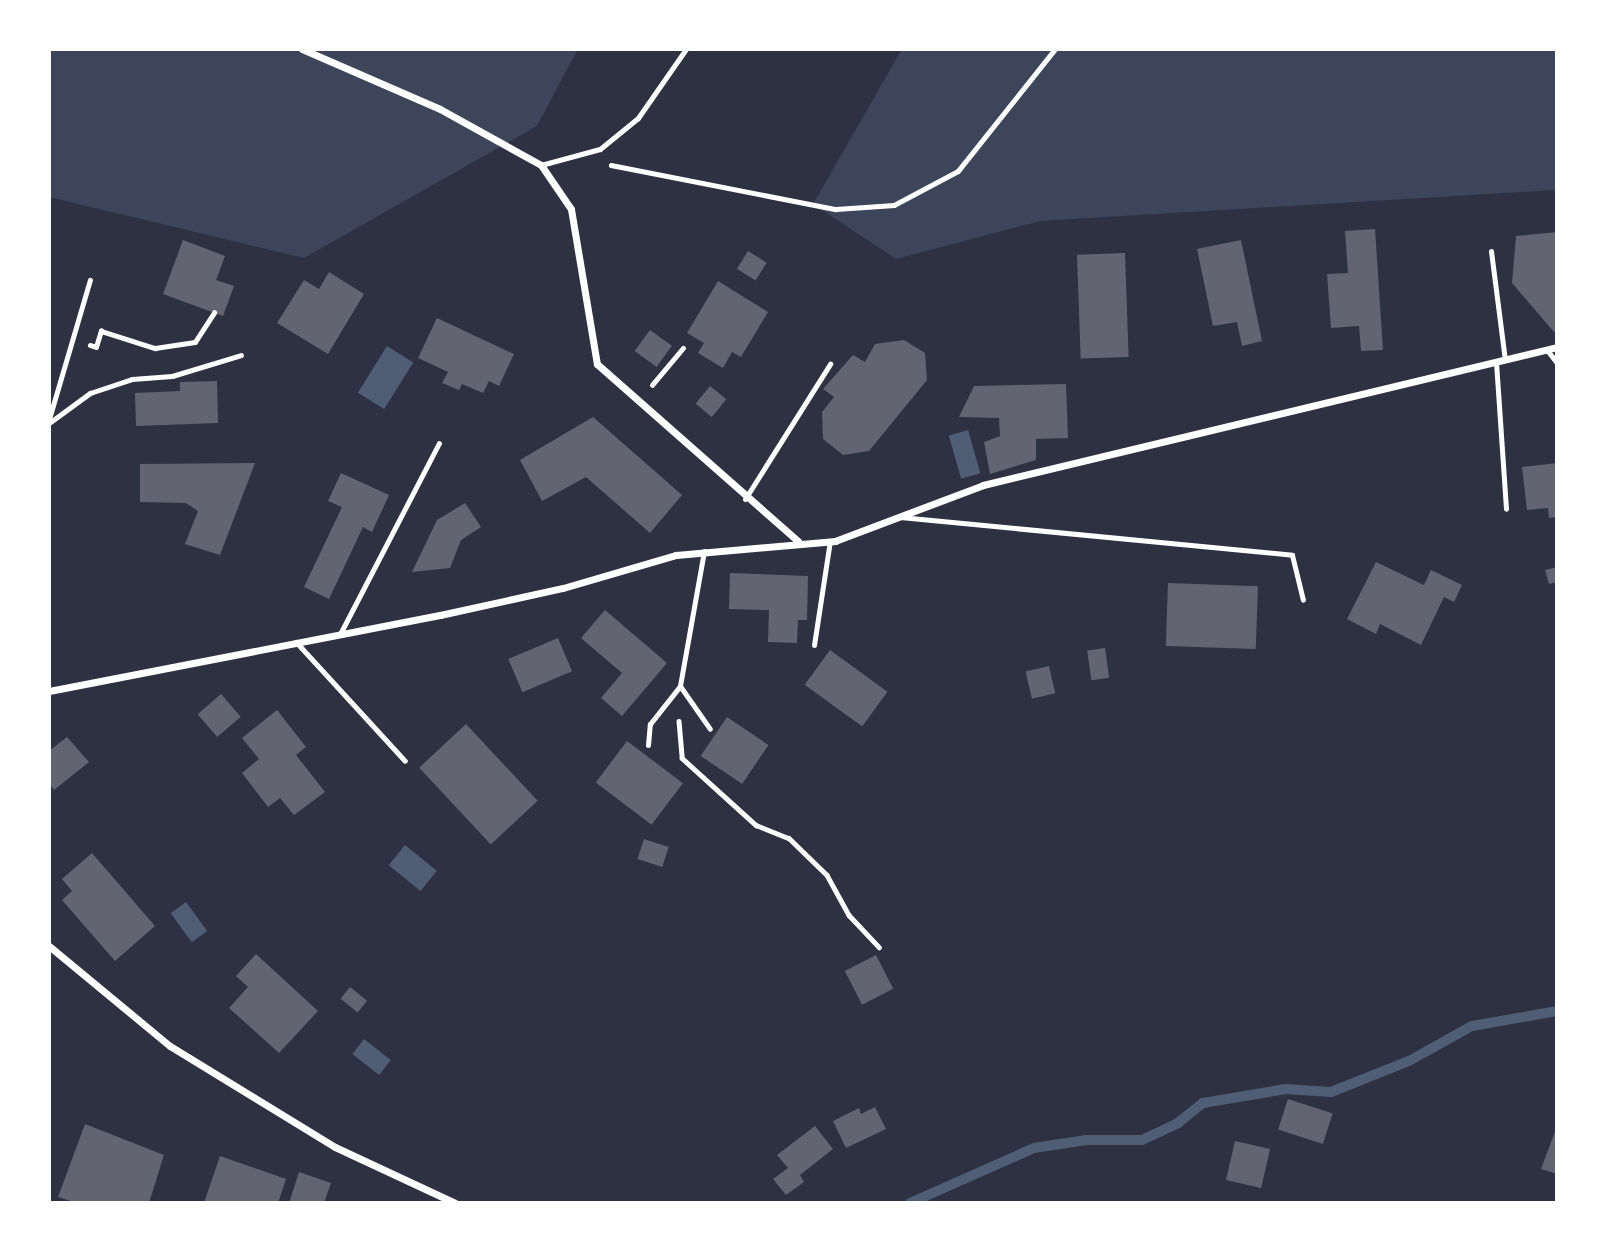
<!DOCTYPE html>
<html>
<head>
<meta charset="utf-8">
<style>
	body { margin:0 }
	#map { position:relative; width:1606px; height:1252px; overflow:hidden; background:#2d3142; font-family:Signika,sans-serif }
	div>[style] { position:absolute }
	.green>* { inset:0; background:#3c4559 }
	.water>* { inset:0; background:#4f5d75; transform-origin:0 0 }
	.stream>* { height:10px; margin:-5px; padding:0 5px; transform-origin:5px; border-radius:5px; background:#4f5d75 }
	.building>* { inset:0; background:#626471; transform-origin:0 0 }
	.path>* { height:4.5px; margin:-2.25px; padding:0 2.25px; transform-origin:2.25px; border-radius:2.25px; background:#fff }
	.service>* { height:5px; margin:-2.5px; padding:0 2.5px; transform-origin:2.5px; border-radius:2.5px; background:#fff }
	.minor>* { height:7px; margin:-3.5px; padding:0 3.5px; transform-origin:3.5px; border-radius:3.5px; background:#fff }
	span { translate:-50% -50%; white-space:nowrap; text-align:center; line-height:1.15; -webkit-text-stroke:7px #fff; paint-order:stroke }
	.frame { position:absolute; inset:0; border:51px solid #fff; pointer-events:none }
</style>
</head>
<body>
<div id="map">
	<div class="green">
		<i style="clip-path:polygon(49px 49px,578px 49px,537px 126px,304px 258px,49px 197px)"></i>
		<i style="clip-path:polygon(902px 49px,1557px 49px,1557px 190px,1040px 221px,896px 259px,813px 204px)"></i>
	</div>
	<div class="water">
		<i style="left:387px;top:346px;width:31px;height:55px;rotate:32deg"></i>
		<i style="left:968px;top:430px;width:45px;height:20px;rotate:74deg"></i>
		<i style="left:405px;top:845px;width:41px;height:26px;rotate:39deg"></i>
		<i style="left:186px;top:902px;width:36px;height:19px;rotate:54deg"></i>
		<i style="left:364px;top:1039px;width:34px;height:19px;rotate:38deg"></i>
	</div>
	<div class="stream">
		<i style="left:910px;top:1203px;width:136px;rotate:-23.9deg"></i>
		<i style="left:1034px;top:1148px;width:53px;rotate:-8.7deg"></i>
		<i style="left:1086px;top:1140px;width:56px"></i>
		<i style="left:1142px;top:1140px;width:40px;rotate:-25deg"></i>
		<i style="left:1178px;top:1123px;width:32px;rotate:-39deg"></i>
		<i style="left:1203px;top:1103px;width:84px;rotate:-9.6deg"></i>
		<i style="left:1286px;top:1089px;width:45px;rotate:3.8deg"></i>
		<i style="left:1331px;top:1092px;width:84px;rotate:-21.7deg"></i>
		<i style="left:1409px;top:1061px;width:72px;rotate:-29.1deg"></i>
		<i style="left:1472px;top:1026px;width:86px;rotate:-10deg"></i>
	</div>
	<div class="building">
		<i style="clip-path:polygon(1375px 229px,1383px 350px,1361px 351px,1359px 326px,1331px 328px,1327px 274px,1348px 273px,1345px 231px)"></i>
		<i style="clip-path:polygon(1557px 232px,1557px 329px,1554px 332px,1512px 283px,1516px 236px)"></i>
		<i style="clip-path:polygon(183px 240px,225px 256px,216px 280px,234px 286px,223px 316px,163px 294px)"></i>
		<i style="clip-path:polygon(1241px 240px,1262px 341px,1242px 346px,1237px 322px,1213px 326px,1197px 249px)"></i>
		<i style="left:748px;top:251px;width:22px;height:21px;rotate:32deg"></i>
		<i style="left:1125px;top:253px;width:104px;height:48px;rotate:88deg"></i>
		<i style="clip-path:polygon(329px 272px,364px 294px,328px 354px,277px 323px,304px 280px,319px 289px)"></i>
		<i style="clip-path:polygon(718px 281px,768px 312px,741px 357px,732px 352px,723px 368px,698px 353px,704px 343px,687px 333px)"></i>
		<i style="clip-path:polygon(437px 318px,514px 354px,499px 386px,489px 381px,483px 393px,462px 384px,459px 390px,442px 383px,448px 372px,418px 358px)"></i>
		<i style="left:650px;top:330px;width:27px;height:26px;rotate:36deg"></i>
		<i style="clip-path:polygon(904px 340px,925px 353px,927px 380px,869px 451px,843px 455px,823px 439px,822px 412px,834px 397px,823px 389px,853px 355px,865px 362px,875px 344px)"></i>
		<i style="clip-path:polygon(217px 381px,218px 423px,136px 426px,135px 393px,180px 391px,180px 382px)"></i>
		<i style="clip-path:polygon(1066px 384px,1068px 438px,1036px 439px,1036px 460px,990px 474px,984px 442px,1000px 436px,999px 418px,959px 417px,974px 386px)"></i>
		<i style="left:710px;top:386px;width:21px;height:23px;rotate:39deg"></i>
		<i style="clip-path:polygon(593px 417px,682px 495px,650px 533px,586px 477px,542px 501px,520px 460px)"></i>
		<i style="clip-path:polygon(255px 463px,220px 555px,185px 544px,198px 511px,186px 503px,140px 502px,140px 464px)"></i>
		<i style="clip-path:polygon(1557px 463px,1557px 517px,1549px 518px,1548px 508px,1527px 510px,1522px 467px)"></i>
		<i style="clip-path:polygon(341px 473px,389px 495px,372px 532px,363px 527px,329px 599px,304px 587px,342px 507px,328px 501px)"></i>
		<i style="clip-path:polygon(465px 503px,481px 527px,461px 540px,450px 568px,412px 572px,437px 520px)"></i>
		<i style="clip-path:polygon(1376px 562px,1424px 585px,1431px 570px,1462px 585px,1454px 602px,1444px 597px,1421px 645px,1380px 624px,1376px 634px,1347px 619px)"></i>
		<i style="clip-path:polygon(1557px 567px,1557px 582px,1549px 584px,1545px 570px)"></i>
		<i style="clip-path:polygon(730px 573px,808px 576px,807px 620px,798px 620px,797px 643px,768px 642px,769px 610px,729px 609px)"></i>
		<i style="left:1168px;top:583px;width:90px;height:63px;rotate:2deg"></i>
		<i style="clip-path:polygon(605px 610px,667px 663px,622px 716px,601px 698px,622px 673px,581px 638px)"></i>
		<i style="left:558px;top:638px;width:36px;height:54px;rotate:67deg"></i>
		<i style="left:1105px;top:648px;width:30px;height:18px;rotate:82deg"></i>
		<i style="left:830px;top:650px;width:71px;height:43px;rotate:36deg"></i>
		<i style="left:1049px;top:666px;width:28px;height:24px;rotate:77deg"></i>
		<i style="left:221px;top:694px;width:30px;height:31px;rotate:49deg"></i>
		<i style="clip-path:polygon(277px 710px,306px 747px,296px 755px,325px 792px,294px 815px,280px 798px,268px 807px,242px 773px,259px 759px,242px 738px)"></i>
		<i style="left:727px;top:717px;width:50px;height:47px;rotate:34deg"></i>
		<i style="left:466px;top:724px;width:105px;height:64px;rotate:47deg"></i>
		<i style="clip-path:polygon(67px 737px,89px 762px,54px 790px,49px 783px,49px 751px)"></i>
		<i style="left:627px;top:741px;width:70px;height:52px;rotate:37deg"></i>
		<i style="left:644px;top:839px;width:26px;height:21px;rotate:18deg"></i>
		<i style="clip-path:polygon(92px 853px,155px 926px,115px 961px,62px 900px,72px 891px,62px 879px)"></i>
		<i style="clip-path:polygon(256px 954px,318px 1011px,279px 1053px,229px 1008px,248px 987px,236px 976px)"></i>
		<i style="left:876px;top:955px;width:38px;height:35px;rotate:63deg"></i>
		<i style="left:350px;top:987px;width:22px;height:15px;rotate:39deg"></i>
		<i style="left:1288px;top:1099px;width:47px;height:32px;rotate:18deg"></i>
		<i style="clip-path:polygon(875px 1107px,886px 1129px,846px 1148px,833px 1121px,859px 1108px,861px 1114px)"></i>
		<i style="clip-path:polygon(85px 1124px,164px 1155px,149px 1203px,77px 1203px,58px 1197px)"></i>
		<i style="clip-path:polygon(815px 1126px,833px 1149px,800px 1175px,804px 1182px,786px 1195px,773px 1179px,788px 1168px,777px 1155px)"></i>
		<i style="clip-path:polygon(1557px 1126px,1557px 1174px,1541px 1169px)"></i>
		<i style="left:1235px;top:1141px;width:36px;height:40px;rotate:13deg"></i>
		<i style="clip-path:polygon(220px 1156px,286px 1179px,278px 1203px,204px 1203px)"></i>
		<i style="clip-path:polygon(299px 1172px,331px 1183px,324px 1203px,289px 1203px)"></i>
	</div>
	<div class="path">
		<i style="left:611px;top:165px;width:229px;rotate:11.1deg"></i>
		<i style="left:836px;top:209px;width:58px;rotate:-3.9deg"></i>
		<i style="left:894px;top:205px;width:72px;rotate:-28deg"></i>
		<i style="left:958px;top:171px;width:156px;rotate:-51.5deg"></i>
		<i style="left:90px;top:345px;width:6px;rotate:18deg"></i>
		<i style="left:96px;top:347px;width:17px;rotate:-73deg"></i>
		<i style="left:101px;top:331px;width:57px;rotate:17.5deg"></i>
		<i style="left:155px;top:348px;width:40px;rotate:-8.5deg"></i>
		<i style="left:195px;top:342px;width:35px;rotate:-57deg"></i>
		<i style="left:652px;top:385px;width:48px;rotate:-50deg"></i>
		<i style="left:679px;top:721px;width:37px;rotate:85deg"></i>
		<i style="left:682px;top:758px;width:100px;rotate:42.2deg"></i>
		<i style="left:756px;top:825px;width:35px;rotate:22deg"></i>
		<i style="left:789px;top:838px;width:53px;rotate:44.2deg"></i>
		<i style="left:827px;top:875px;width:46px;rotate:61.2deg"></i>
		<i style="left:849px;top:915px;width:44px;rotate:46.8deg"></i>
	</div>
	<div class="service">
		<i style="left:541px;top:165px;width:61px;rotate:-15.2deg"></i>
		<i style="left:600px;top:149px;width:49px;rotate:-39.2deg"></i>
		<i style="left:638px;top:118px;width:84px;rotate:-55.2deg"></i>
		<i style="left:1491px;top:251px;width:110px;rotate:82.7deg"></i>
		<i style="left:1547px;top:350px;width:16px;rotate:52deg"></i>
		<i style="left:1496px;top:362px;width:147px;rotate:86.1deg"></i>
		<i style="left:49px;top:419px;width:145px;rotate:-73.6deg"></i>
		<i style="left:49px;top:423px;width:51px;rotate:-36.2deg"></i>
		<i style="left:90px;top:393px;width:44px;rotate:-18.4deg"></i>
		<i style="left:132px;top:379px;width:40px;rotate:-4.3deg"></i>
		<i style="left:172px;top:376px;width:72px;rotate:-16.9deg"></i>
		<i style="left:745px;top:499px;width:160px;rotate:-57.8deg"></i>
		<i style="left:900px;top:517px;width:394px;rotate:5.5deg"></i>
		<i style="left:1292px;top:555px;width:46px;rotate:76.3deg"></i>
		<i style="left:704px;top:551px;width:137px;rotate:100.1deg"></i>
		<i style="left:680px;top:686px;width:52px;rotate:55.1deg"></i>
		<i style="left:340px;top:634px;width:215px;rotate:-62.6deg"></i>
		<i style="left:296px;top:642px;width:161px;rotate:47.5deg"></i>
		<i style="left:814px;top:645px;width:105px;rotate:-81.3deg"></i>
		<i style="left:648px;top:745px;width:21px;rotate:-85deg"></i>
		<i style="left:650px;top:724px;width:48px;rotate:-51.7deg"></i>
	</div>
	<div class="minor">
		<i style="left:302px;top:49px;width:150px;rotate:23.5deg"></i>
		<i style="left:440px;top:109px;width:115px;rotate:29deg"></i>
		<i style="left:541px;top:165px;width:53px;rotate:55.7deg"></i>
		<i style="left:571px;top:209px;width:157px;rotate:80.5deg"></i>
		<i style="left:597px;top:364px;width:268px;rotate:41.4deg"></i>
		<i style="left:49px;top:691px;width:398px;rotate:-11deg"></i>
		<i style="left:440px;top:615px;width:126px;rotate:-12.4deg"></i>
		<i style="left:563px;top:588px;width:118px;rotate:-16.3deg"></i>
		<i style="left:676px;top:555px;width:160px;rotate:-5deg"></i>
		<i style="left:835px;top:541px;width:158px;rotate:-20.7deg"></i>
		<i style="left:983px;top:485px;width:590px;rotate:-13.52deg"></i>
		<i style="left:49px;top:946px;width:157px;rotate:39.6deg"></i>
		<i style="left:170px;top:1046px;width:193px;rotate:31.5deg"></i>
		<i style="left:335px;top:1147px;width:132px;rotate:25deg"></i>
	</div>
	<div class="frame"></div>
</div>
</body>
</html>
